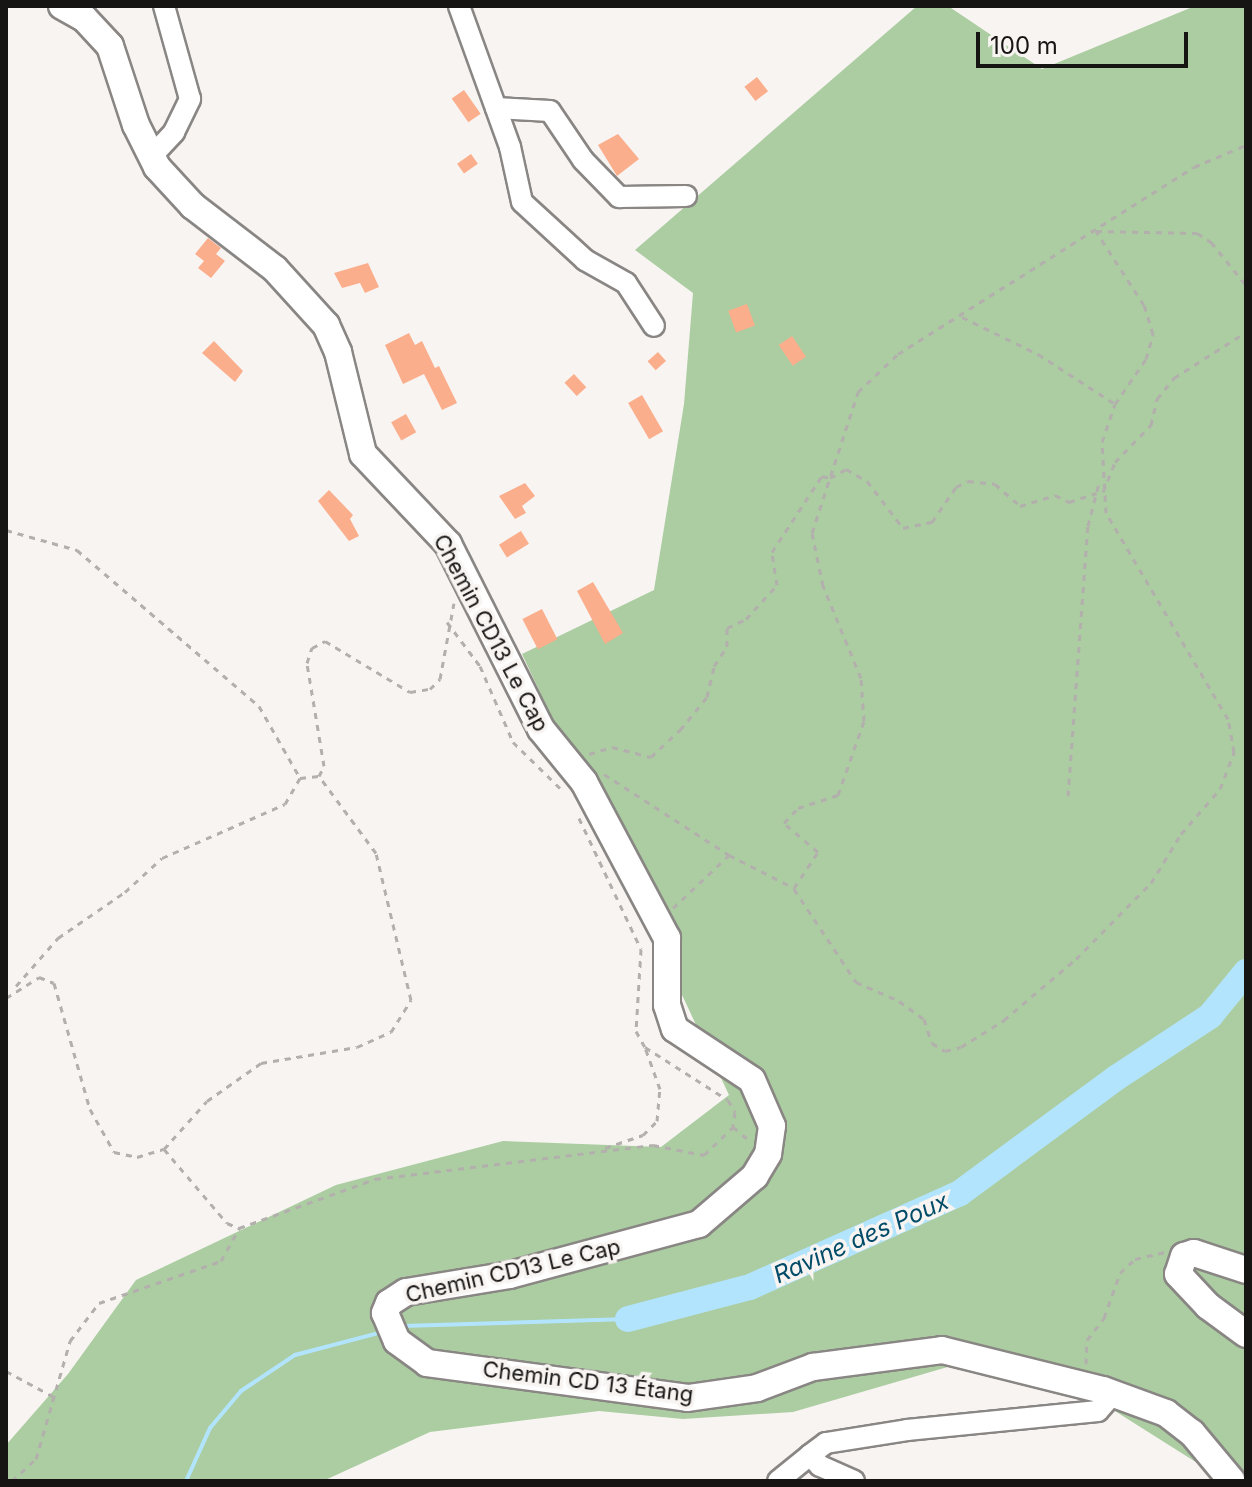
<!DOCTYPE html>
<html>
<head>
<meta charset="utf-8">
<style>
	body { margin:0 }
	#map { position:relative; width:1252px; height:1487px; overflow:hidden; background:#f8f4f2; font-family:Inter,sans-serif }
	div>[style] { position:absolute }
	.green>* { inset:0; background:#abcda1 }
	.stream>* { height:4px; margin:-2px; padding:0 2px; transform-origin:2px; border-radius:2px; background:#b3e4fe }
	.river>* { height:26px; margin:-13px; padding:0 13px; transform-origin:13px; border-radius:13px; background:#b3e4fe }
	.building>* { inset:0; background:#fbae8c; transform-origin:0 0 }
	.path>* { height:3px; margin-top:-1.5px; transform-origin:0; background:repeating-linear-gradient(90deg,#b2afad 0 6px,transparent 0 12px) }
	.roads { filter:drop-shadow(2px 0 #898684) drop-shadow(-2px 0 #898684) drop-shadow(0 2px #898684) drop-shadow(0 -2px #898684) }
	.minor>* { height:20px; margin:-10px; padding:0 10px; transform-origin:10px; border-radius:10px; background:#fff }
	.major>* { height:26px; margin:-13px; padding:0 13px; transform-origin:13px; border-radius:13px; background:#fff }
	span { translate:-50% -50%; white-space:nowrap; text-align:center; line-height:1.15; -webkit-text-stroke:7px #f8f4f2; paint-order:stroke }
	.street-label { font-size:22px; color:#161514 }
	.water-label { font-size:24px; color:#004c68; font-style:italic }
	.frame { position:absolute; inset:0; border:8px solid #161514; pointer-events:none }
	.scale { position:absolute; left:976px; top:32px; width:212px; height:36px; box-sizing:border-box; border:4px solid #161514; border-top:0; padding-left:10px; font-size:24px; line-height:28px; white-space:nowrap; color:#161514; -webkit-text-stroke:6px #f8f4f2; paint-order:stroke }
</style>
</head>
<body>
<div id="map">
	<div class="green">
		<i style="clip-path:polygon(917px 6px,948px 6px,1042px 69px,1195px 6px,1246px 6px,1246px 1470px,1234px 1481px,1210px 1471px,1107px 1406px,1009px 1376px,951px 1366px,793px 1412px,683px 1419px,599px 1411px,430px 1432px,323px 1481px,6px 1481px,6px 1445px,68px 1374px,136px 1280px,336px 1185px,503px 1141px,661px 1147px,729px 1095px,522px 654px,654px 590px,684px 404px,693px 293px,635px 250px)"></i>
	</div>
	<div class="stream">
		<i style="left:403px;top:1326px;width:225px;rotate:-1.8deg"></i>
		<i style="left:186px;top:1481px;width:58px;rotate:-65.6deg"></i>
		<i style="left:210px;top:1428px;width:48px;rotate:-50deg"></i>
		<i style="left:241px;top:1391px;width:65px;rotate:-33.7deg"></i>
		<i style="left:295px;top:1355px;width:83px;rotate:-14.7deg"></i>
	</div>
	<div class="river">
		<i style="left:628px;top:1319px;width:126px;rotate:-14.7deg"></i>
		<i style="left:750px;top:1287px;width:230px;rotate:-24.1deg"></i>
		<i style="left:960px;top:1193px;width:194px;rotate:-36.4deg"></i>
		<i style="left:1116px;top:1078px;width:113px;rotate:-33.4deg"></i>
		<i style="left:1210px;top:1016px;width:57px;rotate:-50.7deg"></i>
	</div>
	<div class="building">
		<i style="left:757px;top:77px;width:18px;height:16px;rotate:52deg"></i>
		<i style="left:464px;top:90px;width:29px;height:15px;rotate:55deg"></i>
		<i style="clip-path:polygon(618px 134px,639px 159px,617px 176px,598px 145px)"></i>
		<i style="left:471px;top:154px;width:12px;height:17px;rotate:55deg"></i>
		<i style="clip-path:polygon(208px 238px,221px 248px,216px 254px,225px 261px,211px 278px,198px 268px,204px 261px,195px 254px)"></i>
		<i style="clip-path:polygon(368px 263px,379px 287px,365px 293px,360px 283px,342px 288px,334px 273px)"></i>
		<i style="left:747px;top:304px;width:23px;height:20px;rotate:70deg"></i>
		<i style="clip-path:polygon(409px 333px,415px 345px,422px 341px,435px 368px,439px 366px,457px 403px,442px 410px,424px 374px,403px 384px,385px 345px)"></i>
		<i style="left:792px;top:336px;width:25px;height:16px;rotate:56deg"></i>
		<i style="clip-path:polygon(214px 341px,243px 371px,235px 382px,202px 353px)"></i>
		<i style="left:658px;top:352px;width:12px;height:14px;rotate:48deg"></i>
		<i style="left:574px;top:374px;width:18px;height:13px;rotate:47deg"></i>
		<i style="left:642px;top:395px;width:42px;height:16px;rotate:60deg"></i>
		<i style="left:406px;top:414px;width:21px;height:17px;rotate:61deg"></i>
		<i style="clip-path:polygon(525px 483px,535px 496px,522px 506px,526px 513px,515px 519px,499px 496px)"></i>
		<i style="clip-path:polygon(329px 490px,353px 515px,350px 519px,359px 536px,349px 541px,318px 501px)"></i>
		<i style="left:521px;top:531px;width:15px;height:26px;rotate:58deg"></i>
		<i style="clip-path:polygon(593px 582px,623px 633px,605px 644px,577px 591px)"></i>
		<i style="left:542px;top:609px;width:34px;height:22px;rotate:63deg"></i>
	</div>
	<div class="path">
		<i style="left:1096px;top:231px;width:101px;rotate:1.1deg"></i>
		<i style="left:1197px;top:233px;width:17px;rotate:33deg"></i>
		<i style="left:1211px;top:242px;width:55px;rotate:50.9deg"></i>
		<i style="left:962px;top:317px;width:85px;rotate:26deg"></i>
		<i style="left:1038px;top:354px;width:92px;rotate:33deg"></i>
		<i style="left:1103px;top:492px;width:32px;rotate:-68deg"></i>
		<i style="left:1115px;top:462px;width:52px;rotate:-45.8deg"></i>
		<i style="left:1151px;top:425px;width:27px;rotate:-77deg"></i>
		<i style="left:1157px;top:399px;width:27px;rotate:-51deg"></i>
		<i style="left:1174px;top:378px;width:85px;rotate:-32.6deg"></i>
		<i style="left:6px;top:530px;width:74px;rotate:15.7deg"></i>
		<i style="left:77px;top:550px;width:240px;rotate:40.6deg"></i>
		<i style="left:259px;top:706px;width:83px;rotate:60.3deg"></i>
		<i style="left:300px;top:778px;width:19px;rotate:-6deg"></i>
		<i style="left:319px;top:776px;width:11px;rotate:-63deg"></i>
		<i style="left:324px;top:766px;width:104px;rotate:-99.4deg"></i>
		<i style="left:307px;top:663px;width:16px;rotate:-72deg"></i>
		<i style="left:312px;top:648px;width:15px;rotate:-28deg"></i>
		<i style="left:325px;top:641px;width:99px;rotate:31deg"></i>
		<i style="left:410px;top:692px;width:20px;rotate:-9deg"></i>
		<i style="left:430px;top:689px;width:14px;rotate:-45deg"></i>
		<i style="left:440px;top:679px;width:77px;rotate:-79.6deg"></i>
		<i style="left:447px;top:622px;width:55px;rotate:53.1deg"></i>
		<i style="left:480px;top:666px;width:83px;rotate:66.5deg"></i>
		<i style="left:513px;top:742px;width:70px;rotate:44.4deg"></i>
		<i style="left:589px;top:754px;width:24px;rotate:-17deg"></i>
		<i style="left:612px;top:747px;width:40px;rotate:14.4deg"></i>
		<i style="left:651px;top:757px;width:40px;rotate:-43deg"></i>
		<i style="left:680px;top:730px;width:43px;rotate:-50.7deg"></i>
		<i style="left:707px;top:697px;width:32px;rotate:-77deg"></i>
		<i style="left:714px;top:666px;width:23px;rotate:-56deg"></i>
		<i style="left:727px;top:647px;width:19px;rotate:-90deg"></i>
		<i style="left:727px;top:628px;width:21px;rotate:-25deg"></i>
		<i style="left:746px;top:619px;width:46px;rotate:-47.6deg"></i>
		<i style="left:777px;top:585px;width:33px;rotate:-99deg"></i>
		<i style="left:772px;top:552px;width:91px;rotate:-56.7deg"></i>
		<i style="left:822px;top:476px;width:8px;rotate:14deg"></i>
		<i style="left:830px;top:478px;width:18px;rotate:-29deg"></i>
		<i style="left:846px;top:469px;width:24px;rotate:30deg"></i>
		<i style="left:867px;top:481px;width:59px;rotate:52.5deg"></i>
		<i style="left:903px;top:528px;width:30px;rotate:-12deg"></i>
		<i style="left:932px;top:522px;width:42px;rotate:-55.6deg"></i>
		<i style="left:956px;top:487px;width:13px;rotate:-27deg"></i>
		<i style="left:968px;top:481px;width:27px;rotate:6deg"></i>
		<i style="left:995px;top:484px;width:33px;rotate:41deg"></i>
		<i style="left:1020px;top:506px;width:37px;rotate:-17deg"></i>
		<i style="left:1055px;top:495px;width:16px;rotate:27deg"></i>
		<i style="left:1069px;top:502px;width:29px;rotate:-18deg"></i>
		<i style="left:604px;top:774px;width:149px;rotate:32.9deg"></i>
		<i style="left:729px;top:855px;width:73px;rotate:26.9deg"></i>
		<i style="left:794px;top:888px;width:43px;rotate:-56.3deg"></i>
		<i style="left:818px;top:852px;width:45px;rotate:-139.5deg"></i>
		<i style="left:784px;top:823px;width:21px;rotate:-47deg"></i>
		<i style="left:798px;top:808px;width:42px;rotate:-18deg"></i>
		<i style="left:838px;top:795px;width:78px;rotate:-70.6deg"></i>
		<i style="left:864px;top:721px;width:43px;rotate:-94deg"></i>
		<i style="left:861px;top:678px;width:100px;rotate:-112.4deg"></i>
		<i style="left:823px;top:586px;width:54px;rotate:-101.7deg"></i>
		<i style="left:812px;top:533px;width:148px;rotate:-71.9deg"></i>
		<i style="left:858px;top:392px;width:55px;rotate:-43.5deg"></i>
		<i style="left:898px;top:354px;width:350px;rotate:-32.3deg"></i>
		<i style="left:1194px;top:167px;width:56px;rotate:-22.9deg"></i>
		<i style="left:1068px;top:796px;width:271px;rotate:-85.8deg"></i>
		<i style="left:1088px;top:526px;width:44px;rotate:-75.7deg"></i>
		<i style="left:579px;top:818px;width:145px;rotate:64.7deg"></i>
		<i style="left:641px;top:949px;width:82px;rotate:93.5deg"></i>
		<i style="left:636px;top:1031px;width:18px;rotate:61deg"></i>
		<i style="left:645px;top:1047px;width:98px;rotate:32.6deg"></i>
		<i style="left:728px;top:1100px;width:14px;rotate:60deg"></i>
		<i style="left:735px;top:1112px;width:15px;rotate:98deg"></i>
		<i style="left:733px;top:1127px;width:22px;rotate:39deg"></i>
		<i style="left:794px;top:889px;width:112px;rotate:56.3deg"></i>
		<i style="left:856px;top:982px;width:47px;rotate:23.8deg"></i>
		<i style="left:899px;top:1001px;width:31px;rotate:36deg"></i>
		<i style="left:924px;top:1019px;width:25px;rotate:72deg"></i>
		<i style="left:932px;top:1043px;width:15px;rotate:32deg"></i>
		<i style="left:945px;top:1051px;width:16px;rotate:-14deg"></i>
		<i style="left:961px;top:1047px;width:51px;rotate:-32.1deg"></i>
		<i style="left:1004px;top:1020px;width:94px;rotate:-40.3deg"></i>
		<i style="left:1076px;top:959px;width:107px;rotate:-45.4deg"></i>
		<i style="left:1151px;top:883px;width:57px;rotate:-58.5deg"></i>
		<i style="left:1181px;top:834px;width:60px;rotate:-49.1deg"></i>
		<i style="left:1220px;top:789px;width:40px;rotate:-69deg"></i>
		<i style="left:1234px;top:752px;width:34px;rotate:-100deg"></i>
		<i style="left:1228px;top:719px;width:239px;rotate:-120.6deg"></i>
		<i style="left:1106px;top:513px;width:71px;rotate:-93.2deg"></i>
		<i style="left:1102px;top:442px;width:40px;rotate:-71.1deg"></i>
		<i style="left:1115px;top:404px;width:55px;rotate:-55.4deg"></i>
		<i style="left:1146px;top:359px;width:26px;rotate:-74deg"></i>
		<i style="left:1153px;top:334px;width:30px;rotate:-107deg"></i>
		<i style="left:1144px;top:305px;width:88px;rotate:-123deg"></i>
		<i style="left:673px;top:908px;width:76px;rotate:-43.4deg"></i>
		<i style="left:16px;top:986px;width:64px;rotate:-48.8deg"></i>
		<i style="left:58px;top:938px;width:81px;rotate:-34.5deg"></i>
		<i style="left:125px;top:892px;width:50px;rotate:-42.6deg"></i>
		<i style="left:162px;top:858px;width:134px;rotate:-23.7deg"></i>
		<i style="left:285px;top:804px;width:30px;rotate:-60deg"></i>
		<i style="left:6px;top:998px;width:39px;rotate:-32deg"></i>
		<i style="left:39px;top:977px;width:16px;rotate:22deg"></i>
		<i style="left:54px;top:983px;width:131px;rotate:74.1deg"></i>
		<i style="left:90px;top:1109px;width:49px;rotate:60.8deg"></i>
		<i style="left:114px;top:1152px;width:24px;rotate:12deg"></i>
		<i style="left:137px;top:1157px;width:28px;rotate:-17deg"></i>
		<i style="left:164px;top:1149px;width:64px;rotate:-48.1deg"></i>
		<i style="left:207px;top:1101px;width:66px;rotate:-35.1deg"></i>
		<i style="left:261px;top:1063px;width:97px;rotate:-9.5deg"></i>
		<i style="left:357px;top:1047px;width:37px;rotate:-24deg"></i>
		<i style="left:391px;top:1032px;width:38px;rotate:-58deg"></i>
		<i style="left:411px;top:1000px;width:151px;rotate:-103.4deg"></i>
		<i style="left:376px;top:853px;width:96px;rotate:-126.5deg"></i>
		<i style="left:605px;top:1148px;width:40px;rotate:-18.9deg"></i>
		<i style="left:643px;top:1135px;width:20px;rotate:-45deg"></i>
		<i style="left:657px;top:1121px;width:32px;rotate:-85deg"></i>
		<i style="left:660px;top:1089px;width:45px;rotate:-109.7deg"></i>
		<i style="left:164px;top:1149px;width:97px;rotate:49.6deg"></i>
		<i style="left:227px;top:1223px;width:13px;rotate:23deg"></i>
		<i style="left:239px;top:1228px;width:145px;rotate:-19.8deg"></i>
		<i style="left:375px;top:1179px;width:280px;rotate:-7deg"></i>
		<i style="left:653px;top:1145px;width:52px;rotate:11.1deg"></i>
		<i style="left:704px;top:1155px;width:40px;rotate:-44deg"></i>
		<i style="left:1086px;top:1364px;width:24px;rotate:-88deg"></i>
		<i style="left:1087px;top:1340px;width:28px;rotate:-52deg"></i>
		<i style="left:1104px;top:1318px;width:48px;rotate:-70.4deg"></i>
		<i style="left:1120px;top:1273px;width:21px;rotate:-43deg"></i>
		<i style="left:1135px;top:1259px;width:31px;rotate:-13deg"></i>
		<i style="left:6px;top:1371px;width:55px;rotate:28.4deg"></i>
		<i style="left:12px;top:1481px;width:33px;rotate:-43deg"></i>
		<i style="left:36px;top:1459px;width:123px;rotate:-73.9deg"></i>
		<i style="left:70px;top:1341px;width:48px;rotate:-52.7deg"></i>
		<i style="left:99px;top:1303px;width:129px;rotate:-19deg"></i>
		<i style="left:221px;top:1261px;width:38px;rotate:-61deg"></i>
	</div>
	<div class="roads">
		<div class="minor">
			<i style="left:459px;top:6px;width:150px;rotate:70.1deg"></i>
			<i style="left:510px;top:147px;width:56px;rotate:77.7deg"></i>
			<i style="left:522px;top:202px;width:86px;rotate:42.6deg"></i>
			<i style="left:585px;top:260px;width:47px;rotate:29.3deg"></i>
			<i style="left:626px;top:283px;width:51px;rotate:56.9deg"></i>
			<i style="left:496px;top:108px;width:54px;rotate:3.2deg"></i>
			<i style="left:550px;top:111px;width:59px;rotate:56deg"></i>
			<i style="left:583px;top:160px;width:52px;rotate:45.8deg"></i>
			<i style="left:619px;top:197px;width:67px;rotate:-0.9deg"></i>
			<i style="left:151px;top:157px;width:34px;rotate:-47deg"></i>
			<i style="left:174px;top:132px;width:37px;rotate:-64deg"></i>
			<i style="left:190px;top:99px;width:97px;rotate:-105.6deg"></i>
			<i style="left:778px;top:1481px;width:41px;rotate:-39.1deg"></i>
			<i style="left:854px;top:1481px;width:37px;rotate:-156deg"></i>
			<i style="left:820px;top:1466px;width:15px;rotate:-132deg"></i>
			<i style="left:810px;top:1455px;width:20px;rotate:-37deg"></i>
			<i style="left:826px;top:1443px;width:82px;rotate:-9.1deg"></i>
			<i style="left:907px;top:1430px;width:192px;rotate:-5.7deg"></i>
			<i style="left:1098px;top:1411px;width:23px;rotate:-49deg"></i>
		</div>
		<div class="major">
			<i style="left:62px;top:6px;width:25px;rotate:29deg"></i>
			<i style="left:84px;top:18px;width:38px;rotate:47deg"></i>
			<i style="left:110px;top:46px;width:83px;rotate:71.8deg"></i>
			<i style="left:136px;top:125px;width:47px;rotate:63.4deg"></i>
			<i style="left:157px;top:167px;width:53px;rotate:47.3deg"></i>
			<i style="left:193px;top:206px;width:103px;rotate:37.5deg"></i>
			<i style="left:275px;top:269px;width:76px;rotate:47.7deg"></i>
			<i style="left:326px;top:325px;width:30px;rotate:66deg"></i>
			<i style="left:338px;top:352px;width:105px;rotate:76.2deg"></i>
			<i style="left:363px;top:454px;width:124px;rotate:46.6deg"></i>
			<i style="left:448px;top:544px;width:207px;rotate:63.3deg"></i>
			<i style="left:541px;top:729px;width:68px;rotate:50.9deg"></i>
			<i style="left:584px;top:782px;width:177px;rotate:62deg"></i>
			<i style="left:667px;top:938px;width:67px;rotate:90deg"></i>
			<i style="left:667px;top:1005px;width:25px;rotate:72deg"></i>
			<i style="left:675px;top:1029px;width:92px;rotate:33.5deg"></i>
			<i style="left:752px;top:1080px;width:50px;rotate:66.5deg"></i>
			<i style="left:772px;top:1126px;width:28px;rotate:98deg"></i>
			<i style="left:768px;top:1154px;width:26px;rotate:121deg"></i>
			<i style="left:755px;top:1176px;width:74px;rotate:139.4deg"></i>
			<i style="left:699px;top:1224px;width:196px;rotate:164.9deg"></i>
			<i style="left:510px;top:1275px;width:105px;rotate:170.7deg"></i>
			<i style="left:406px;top:1292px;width:20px;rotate:147deg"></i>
			<i style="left:389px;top:1303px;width:11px;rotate:112deg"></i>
			<i style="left:385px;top:1313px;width:30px;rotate:67deg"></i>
			<i style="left:397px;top:1341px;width:37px;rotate:36deg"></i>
			<i style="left:427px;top:1363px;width:263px;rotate:7.6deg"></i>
			<i style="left:688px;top:1398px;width:70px;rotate:-8.2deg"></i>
			<i style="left:757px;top:1388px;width:60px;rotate:-20.6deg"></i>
			<i style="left:813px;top:1367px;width:130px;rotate:-7.5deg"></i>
			<i style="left:942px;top:1350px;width:166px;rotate:14deg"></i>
			<i style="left:1103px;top:1390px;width:67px;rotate:20.1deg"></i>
			<i style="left:1166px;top:1413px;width:33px;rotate:38deg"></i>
			<i style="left:1192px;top:1433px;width:62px;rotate:50.2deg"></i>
			<i style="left:1246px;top:1270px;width:55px;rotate:-161.9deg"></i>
			<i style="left:1194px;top:1253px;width:10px;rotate:163deg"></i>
			<i style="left:1184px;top:1256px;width:19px;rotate:108deg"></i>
			<i style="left:1178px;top:1274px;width:44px;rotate:46.8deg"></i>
			<i style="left:1208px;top:1306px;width:47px;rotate:36.4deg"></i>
		</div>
	</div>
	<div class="street-label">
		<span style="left:491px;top:633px;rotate:62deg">Chemin CD13 Le Cap</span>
		<span style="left:513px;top:1271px;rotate:-13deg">Chemin CD13 Le Cap</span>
		<span style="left:588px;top:1382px;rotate:7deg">Chemin CD 13 Étang</span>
	</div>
	<div class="water-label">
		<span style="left:861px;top:1238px;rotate:-24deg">Ravine des Poux</span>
	</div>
	<div class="frame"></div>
	<div class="scale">100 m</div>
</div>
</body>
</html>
